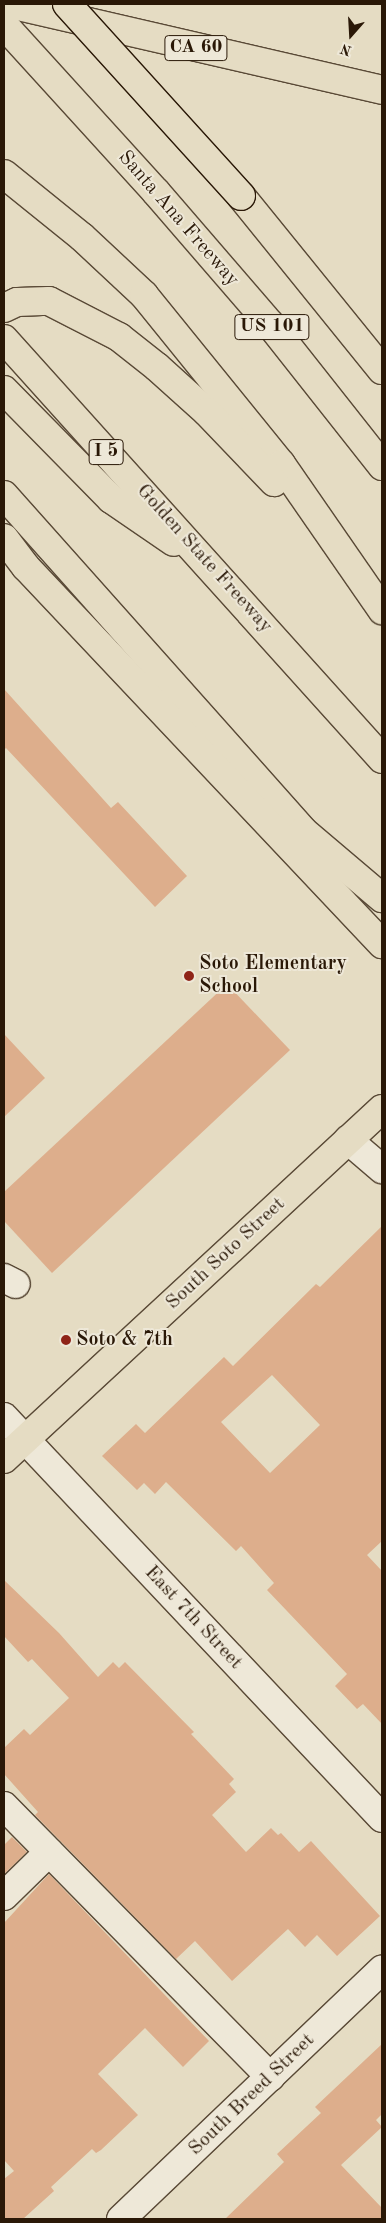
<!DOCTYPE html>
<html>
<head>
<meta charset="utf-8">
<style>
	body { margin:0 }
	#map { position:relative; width:386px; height:2223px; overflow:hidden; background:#e5dcc3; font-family:"Old Standard TT",serif }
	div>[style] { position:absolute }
	.building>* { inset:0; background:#ddae8c }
	.roads { filter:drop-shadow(1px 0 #594936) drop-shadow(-1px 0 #594936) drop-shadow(0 1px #594936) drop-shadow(0 -1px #594936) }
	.minor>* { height:28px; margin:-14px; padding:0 14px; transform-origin:14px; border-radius:14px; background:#eee8d8 }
	.major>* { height:28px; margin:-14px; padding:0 14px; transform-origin:14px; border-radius:14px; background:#e5dcc3 }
	.highway>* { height:28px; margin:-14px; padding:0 14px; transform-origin:14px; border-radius:14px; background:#e5dcc3 }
	.bridges { filter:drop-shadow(1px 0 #2a1807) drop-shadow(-1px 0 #2a1807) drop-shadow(0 1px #2a1807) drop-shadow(0 -1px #2a1807) }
	.highway-bridge>* { height:28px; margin:-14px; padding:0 14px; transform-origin:14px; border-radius:14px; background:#e5dcc3 }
	.dots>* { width:14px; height:14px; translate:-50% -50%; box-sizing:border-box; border:2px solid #eee8d8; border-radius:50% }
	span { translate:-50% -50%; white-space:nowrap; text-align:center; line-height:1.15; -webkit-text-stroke:4px #eee8d8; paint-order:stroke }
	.shield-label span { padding:1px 4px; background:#eee8d8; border:1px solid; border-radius:4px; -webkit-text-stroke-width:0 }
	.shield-label { font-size:19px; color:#2a1807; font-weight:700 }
	.street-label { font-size:20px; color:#2a1807 }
	.poi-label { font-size:20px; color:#2a1807; font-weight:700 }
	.left { translate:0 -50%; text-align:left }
	.frame { position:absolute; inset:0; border:5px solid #2a1807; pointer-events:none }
	.north { position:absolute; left:326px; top:10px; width:50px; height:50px; -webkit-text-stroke:4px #eee8d8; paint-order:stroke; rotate:199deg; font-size:14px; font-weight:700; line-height:20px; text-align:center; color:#2a1807 }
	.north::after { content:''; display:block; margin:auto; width:18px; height:22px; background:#2a1807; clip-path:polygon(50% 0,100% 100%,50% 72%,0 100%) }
</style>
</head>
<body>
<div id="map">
	<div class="building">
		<i style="clip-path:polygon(4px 689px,111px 808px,118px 802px,187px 876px,155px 907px,6px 748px,4px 750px)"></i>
		<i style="clip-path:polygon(227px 984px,290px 1050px,52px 1273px,4px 1221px,4px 1192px)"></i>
		<i style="clip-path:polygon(4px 1034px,45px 1078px,4px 1117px)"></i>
		<i style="clip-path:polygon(evenodd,382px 1226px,382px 1541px,367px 1555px,382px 1571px,382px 1724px,363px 1704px,357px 1709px,335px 1686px,347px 1674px,267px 1590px,274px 1583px,241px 1546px,236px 1551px,166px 1482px,155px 1494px,144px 1483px,137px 1490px,102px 1456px,136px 1424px,145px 1433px,224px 1357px,233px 1366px,316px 1284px,320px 1287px,382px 1226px,272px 1375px,320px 1425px,270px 1473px,221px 1422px,272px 1375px)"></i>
		<i style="clip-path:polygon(4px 1580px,59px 1633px,98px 1677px,113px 1662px,119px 1668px,125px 1662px,194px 1732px,191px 1734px,234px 1779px,229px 1784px,236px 1792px,212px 1815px,246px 1852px,271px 1828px,278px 1835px,281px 1833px,299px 1852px,311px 1841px,380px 1916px,337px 1956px,317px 1935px,305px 1947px,288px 1929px,232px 1981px,195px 1941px,176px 1959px,35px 1815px,38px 1812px,4px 1774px,4px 1748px,24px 1729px,30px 1735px,69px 1698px,32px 1659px,28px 1662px,4px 1636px)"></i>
		<i style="clip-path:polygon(12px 1837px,27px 1852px,4px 1874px,4px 1845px)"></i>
		<i style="clip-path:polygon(49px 1874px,209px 2041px,183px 2067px,145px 2028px,98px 2074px,138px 2115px,101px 2150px,96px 2153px,92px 2149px,51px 2187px,54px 2191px,23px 2219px,4px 2219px,4px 2179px,14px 2171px,4px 2160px,4px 1923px)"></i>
		<i style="clip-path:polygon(382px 2044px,382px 2114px,376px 2120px,382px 2127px,341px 2165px,382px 2208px,382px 2219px,225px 2219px,284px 2162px,277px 2154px,321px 2113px,315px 2107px)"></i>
	</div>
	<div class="roads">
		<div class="minor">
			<i style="left:348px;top:1140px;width:45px;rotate:40.5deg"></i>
			<i style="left:4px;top:1278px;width:13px;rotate:27deg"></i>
			<i style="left:4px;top:1417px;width:551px;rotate:46.69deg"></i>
			<i style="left:4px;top:1806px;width:380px;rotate:45.5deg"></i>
			<i style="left:4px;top:1896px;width:63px;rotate:-44.4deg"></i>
			<i style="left:121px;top:2219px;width:361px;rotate:-43.7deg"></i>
		</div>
		<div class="major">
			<i style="left:4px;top:1459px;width:515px;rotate:-42.8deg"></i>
		</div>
		<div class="highway">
			<i style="left:10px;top:4px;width:382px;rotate:13deg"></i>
			<i style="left:4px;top:25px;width:226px;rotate:47.7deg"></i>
			<i style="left:156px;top:192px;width:174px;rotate:49.2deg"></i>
			<i style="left:270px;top:324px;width:181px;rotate:51.7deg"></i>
			<i style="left:4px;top:174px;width:100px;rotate:38.9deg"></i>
			<i style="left:82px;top:237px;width:85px;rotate:43.1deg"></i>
			<i style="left:144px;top:295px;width:218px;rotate:51deg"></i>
			<i style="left:281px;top:464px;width:178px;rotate:55.3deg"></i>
			<i style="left:241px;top:196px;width:224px;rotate:51deg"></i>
			<i style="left:4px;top:308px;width:14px;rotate:-25deg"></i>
			<i style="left:17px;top:302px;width:32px;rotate:-2deg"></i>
			<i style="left:49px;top:301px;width:79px;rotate:27.2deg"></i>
			<i style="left:119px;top:337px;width:48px;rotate:38.3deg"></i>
			<i style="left:157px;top:367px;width:67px;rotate:42deg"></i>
			<i style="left:207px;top:412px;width:97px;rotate:46.3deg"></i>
			<i style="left:4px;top:339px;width:565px;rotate:48.01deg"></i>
			<i style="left:4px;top:390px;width:153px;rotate:45.5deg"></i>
			<i style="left:111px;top:499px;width:76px;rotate:34.3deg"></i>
			<i style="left:4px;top:495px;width:450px;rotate:48.3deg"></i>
			<i style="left:303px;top:831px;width:104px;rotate:40.3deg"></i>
			<i style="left:4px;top:538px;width:36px;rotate:53deg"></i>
			<i style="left:26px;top:567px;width:519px;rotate:46.64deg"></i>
		</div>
	</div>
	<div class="bridges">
		<div class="highway-bridge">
			<i style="left:67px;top:4px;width:259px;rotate:47.8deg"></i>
		</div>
	</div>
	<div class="dots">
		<i style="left:189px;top:976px;background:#8f2418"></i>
		<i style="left:66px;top:1340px;background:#8f2418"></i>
	</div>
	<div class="shield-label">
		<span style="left:196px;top:48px">CA 60</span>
		<span style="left:272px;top:327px">US 101</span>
		<span style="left:106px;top:452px">I 5</span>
	</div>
	<div class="street-label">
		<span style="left:178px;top:219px;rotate:49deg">Santa Ana Freeway</span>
		<span style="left:204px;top:559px;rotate:48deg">Golden State Freeway</span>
		<span style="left:226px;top:1254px;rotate:-43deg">South Soto Street</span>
		<span style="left:193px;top:1618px;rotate:47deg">East 7th Street</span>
		<span style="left:252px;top:2095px;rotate:-44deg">South Breed Street</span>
	</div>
	<div class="poi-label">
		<span class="left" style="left:199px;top:976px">Soto Elementary<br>School</span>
		<span class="left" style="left:76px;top:1340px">Soto &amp; 7th</span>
	</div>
	<div class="frame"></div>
	<div class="north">N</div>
</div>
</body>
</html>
